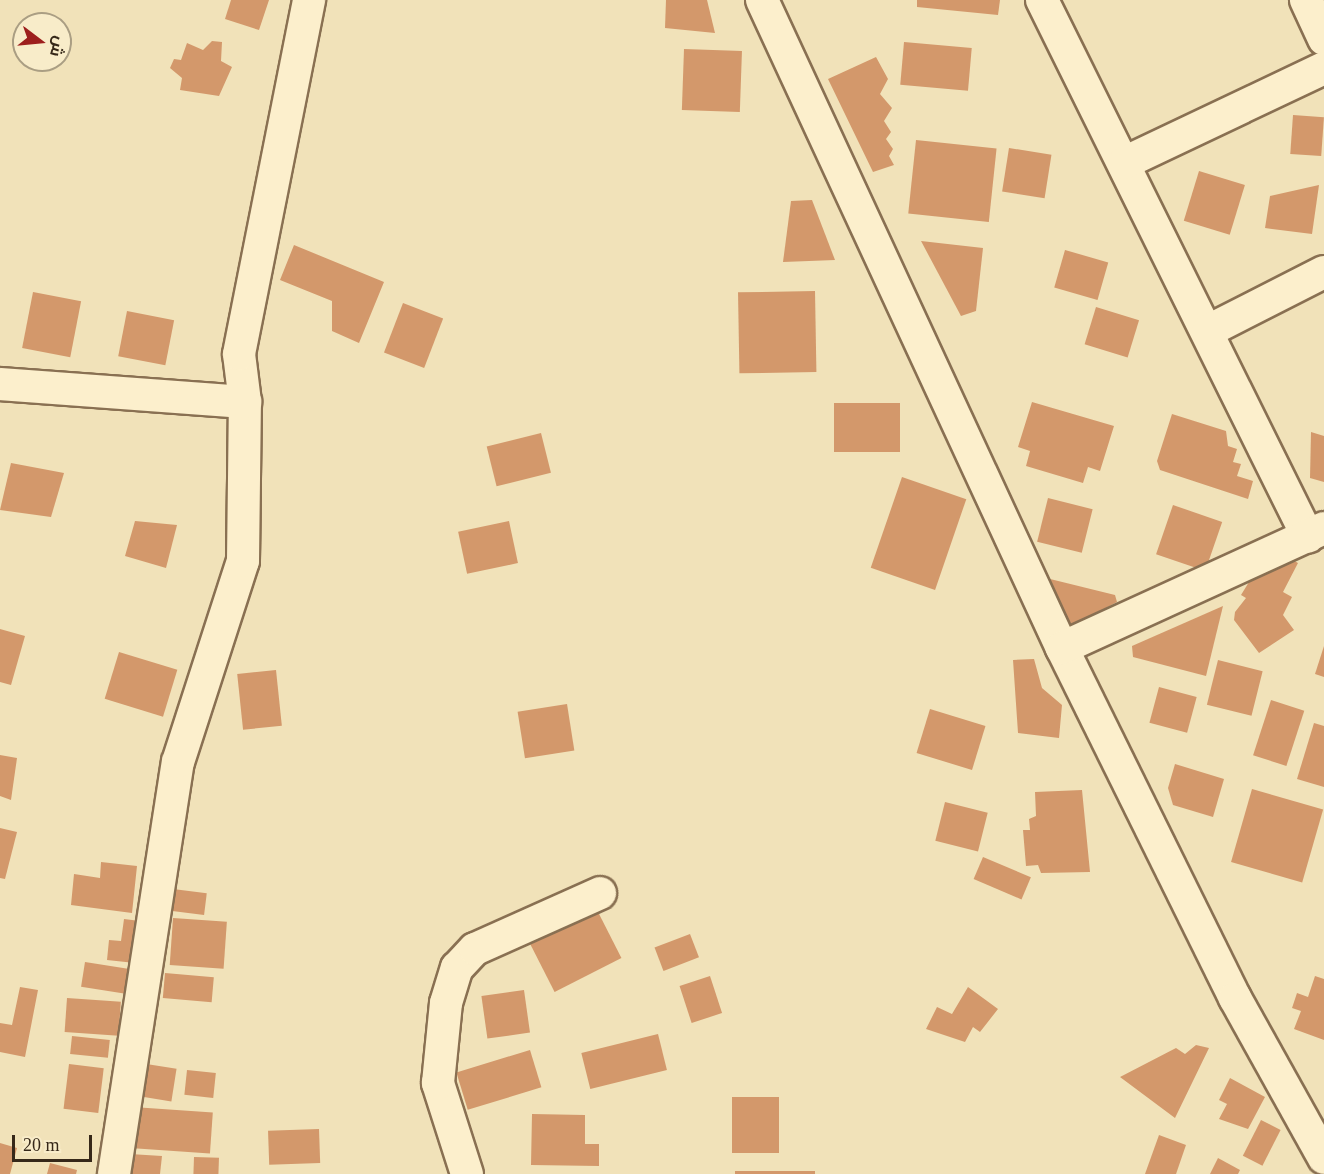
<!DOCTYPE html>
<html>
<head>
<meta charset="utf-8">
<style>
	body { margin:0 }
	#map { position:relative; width:1324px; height:1174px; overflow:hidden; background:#f1e2b9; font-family:"Times New Roman",Cairo,serif }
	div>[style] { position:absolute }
	.building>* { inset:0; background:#d3986b; transform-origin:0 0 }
	.roads { filter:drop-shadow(2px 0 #897052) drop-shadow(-2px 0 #897052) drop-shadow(0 2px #897052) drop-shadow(0 -2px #897052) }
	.street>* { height:32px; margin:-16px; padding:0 16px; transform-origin:16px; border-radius:16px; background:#fcefcc }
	span { translate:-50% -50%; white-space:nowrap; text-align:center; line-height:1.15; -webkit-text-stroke:4.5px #f8ecc9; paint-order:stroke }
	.north { position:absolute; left:12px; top:12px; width:60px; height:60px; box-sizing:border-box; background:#f8ecc9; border:2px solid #aa9e83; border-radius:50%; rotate:106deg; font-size:16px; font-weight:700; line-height:24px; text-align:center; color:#362819 }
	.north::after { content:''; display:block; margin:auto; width:21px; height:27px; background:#9d1f1d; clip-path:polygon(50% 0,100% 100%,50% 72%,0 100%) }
	.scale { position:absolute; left:12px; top:1135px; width:80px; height:27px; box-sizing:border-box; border:3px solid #362819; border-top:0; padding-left:8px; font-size:18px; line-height:21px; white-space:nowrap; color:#362819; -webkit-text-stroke:4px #f8ecc9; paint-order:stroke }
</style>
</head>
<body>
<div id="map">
	<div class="building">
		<i style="clip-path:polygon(231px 0,269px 0,259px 30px,225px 19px)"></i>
		<i style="clip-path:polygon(666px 0,707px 0,715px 33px,665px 28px)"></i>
		<i style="clip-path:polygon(917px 0,1000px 0,998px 15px,917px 7px)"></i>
		<i style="clip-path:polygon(212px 41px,222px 42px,221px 61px,232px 67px,219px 96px,180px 90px,182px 78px,170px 68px,174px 59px,181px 60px,187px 43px,203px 50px)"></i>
		<i style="left:904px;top:42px;width:68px;height:43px;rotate:5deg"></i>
		<i style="left:684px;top:49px;width:58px;height:61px;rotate:2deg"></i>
		<i style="clip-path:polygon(876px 57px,888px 79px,880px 94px,892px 108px,884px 121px,891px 132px,886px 139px,893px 149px,889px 156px,894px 165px,873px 172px,828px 79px)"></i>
		<i style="left:1293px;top:115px;width:31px;height:39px;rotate:4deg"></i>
		<i style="left:916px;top:140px;width:81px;height:74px;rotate:6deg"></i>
		<i style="left:1009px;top:148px;width:43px;height:44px;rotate:9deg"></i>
		<i style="left:1199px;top:171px;width:48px;height:52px;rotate:17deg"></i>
		<i style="clip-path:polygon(1319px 185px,1312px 234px,1265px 228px,1270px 196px)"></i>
		<i style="clip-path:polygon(812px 200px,835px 260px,783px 262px,791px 201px)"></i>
		<i style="clip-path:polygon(921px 241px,983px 248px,976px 311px,961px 316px)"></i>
		<i style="clip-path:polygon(294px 245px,384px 282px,359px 343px,332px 331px,332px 301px,280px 280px)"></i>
		<i style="left:1065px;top:250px;width:45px;height:39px;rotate:16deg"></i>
		<i style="left:815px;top:291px;width:81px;height:77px;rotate:89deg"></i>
		<i style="left:33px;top:292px;width:49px;height:57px;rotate:11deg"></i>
		<i style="left:403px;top:303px;width:43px;height:53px;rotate:21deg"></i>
		<i style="left:1096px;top:307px;width:45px;height:39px;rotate:17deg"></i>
		<i style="left:127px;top:311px;width:48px;height:46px;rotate:11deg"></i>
		<i style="clip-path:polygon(1032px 402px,1114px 426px,1100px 471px,1088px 467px,1083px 483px,1026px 466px,1030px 451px,1018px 447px)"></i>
		<i style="left:834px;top:403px;width:66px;height:49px"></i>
		<i style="clip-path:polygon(1172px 414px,1226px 431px,1228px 446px,1237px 449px,1233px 462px,1241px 464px,1237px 476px,1253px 481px,1248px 499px,1160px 470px,1157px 461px)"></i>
		<i style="clip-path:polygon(1311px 432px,1324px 436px,1324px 482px,1310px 478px)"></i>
		<i style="left:541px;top:433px;width:41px;height:56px;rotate:76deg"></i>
		<i style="clip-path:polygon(11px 463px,64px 473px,51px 517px,0 510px)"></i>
		<i style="left:902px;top:477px;width:68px;height:96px;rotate:19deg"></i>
		<i style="left:1048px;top:498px;width:46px;height:45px;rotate:14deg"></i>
		<i style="left:1173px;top:505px;width:52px;height:52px;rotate:19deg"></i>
		<i style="clip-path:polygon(135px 521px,177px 525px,166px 568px,125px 556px)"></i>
		<i style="left:509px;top:521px;width:43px;height:52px;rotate:78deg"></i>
		<i style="clip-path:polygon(1289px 558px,1298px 563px,1283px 592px,1292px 597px,1283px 615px,1294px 630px,1259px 653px,1234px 620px,1235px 612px,1246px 598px,1241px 595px,1249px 582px)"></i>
		<i style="clip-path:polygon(1046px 578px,1115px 595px,1117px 602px,1069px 627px)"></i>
		<i style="clip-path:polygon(1223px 606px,1206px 676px,1133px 657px,1132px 646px)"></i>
		<i style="clip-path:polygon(0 629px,25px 636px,11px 685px,0 682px)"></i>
		<i style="clip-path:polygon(1324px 646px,1324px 677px,1315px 674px)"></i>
		<i style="left:119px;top:652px;width:61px;height:49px;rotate:17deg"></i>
		<i style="clip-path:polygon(1034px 659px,1042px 688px,1062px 705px,1059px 738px,1018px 733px,1013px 660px)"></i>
		<i style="left:1218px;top:660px;width:46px;height:46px;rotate:14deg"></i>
		<i style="left:276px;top:670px;width:56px;height:39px;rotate:84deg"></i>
		<i style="left:1159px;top:687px;width:39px;height:37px;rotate:15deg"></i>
		<i style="left:1271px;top:700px;width:35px;height:58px;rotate:18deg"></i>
		<i style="left:567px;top:704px;width:47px;height:50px;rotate:81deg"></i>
		<i style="left:930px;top:709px;width:58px;height:46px;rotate:17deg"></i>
		<i style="clip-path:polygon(1314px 723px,1324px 726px,1324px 787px,1297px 779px)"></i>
		<i style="clip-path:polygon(0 755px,17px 758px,11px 800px,0 796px)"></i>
		<i style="clip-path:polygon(1175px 764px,1224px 779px,1213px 817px,1173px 805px,1168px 788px)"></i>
		<i style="left:1252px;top:789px;width:74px;height:76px;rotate:16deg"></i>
		<i style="clip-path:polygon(1082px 790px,1090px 872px,1041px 873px,1038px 865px,1026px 866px,1023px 830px,1030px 830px,1029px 819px,1036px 816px,1035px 792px)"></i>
		<i style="left:945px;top:802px;width:44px;height:40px;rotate:14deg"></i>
		<i style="clip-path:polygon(0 828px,17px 832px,5px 879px,0 878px)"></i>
		<i style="left:983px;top:857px;width:52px;height:24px;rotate:23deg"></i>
		<i style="clip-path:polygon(101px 862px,137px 866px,132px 913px,71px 905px,74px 874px,100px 878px)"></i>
		<i style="left:173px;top:889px;width:34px;height:22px;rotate:7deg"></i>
		<i style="left:596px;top:908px;width:56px;height:75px;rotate:63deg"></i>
		<i style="left:173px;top:918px;width:54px;height:47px;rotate:4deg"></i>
		<i style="clip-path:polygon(124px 919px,140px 921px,135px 963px,107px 960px,109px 940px,121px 941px)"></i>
		<i style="left:690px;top:934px;width:25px;height:38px;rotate:69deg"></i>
		<i style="left:85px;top:962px;width:45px;height:25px;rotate:9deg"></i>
		<i style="left:165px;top:973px;width:49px;height:25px;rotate:5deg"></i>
		<i style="left:710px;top:976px;width:39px;height:32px;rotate:72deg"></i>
		<i style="clip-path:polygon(1315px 976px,1324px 979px,1324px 1040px,1294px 1029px,1301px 1011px,1292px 1008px,1297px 993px,1308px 997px)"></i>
		<i style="clip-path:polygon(20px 987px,38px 990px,25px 1057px,0 1052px,0 1023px,12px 1025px)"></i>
		<i style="clip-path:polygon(968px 987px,998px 1009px,980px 1032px,973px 1027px,965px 1042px,926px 1029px,937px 1007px,952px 1014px)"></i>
		<i style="left:524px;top:990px;width:43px;height:43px;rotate:82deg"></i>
		<i style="left:67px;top:998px;width:54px;height:34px;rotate:4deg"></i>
		<i style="left:658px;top:1034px;width:37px;height:79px;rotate:76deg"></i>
		<i style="left:72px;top:1036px;width:38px;height:18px;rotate:6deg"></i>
		<i style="clip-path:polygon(1196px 1045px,1209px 1048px,1175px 1118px,1120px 1077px,1176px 1048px,1185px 1054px)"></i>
		<i style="left:530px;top:1050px;width:39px;height:77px;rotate:73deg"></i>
		<i style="left:140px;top:1063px;width:37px;height:33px;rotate:9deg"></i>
		<i style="left:69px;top:1064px;width:35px;height:45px;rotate:7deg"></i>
		<i style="left:187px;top:1070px;width:29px;height:25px;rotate:6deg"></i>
		<i style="clip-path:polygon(1230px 1078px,1265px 1097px,1248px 1129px,1219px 1119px,1227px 1104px,1219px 1100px)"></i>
		<i style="left:732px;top:1097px;width:47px;height:56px"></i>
		<i style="left:133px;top:1107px;width:80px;height:41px;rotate:4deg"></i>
		<i style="clip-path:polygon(532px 1114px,585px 1115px,585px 1144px,599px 1144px,599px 1166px,531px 1165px)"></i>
		<i style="left:1261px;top:1120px;width:22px;height:40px;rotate:27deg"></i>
		<i style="left:319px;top:1129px;width:34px;height:51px;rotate:88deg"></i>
		<i style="clip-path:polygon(1159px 1135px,1186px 1145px,1176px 1174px,1145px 1174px)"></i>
		<i style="clip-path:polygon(0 1143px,17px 1148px,10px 1174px,0 1174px)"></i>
		<i style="clip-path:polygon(130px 1154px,162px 1156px,160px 1174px,128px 1174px)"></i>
		<i style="left:194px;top:1157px;width:25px;height:17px;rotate:2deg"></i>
		<i style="clip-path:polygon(1218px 1158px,1240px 1170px,1238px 1174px,1210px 1174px)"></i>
		<i style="clip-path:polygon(50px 1163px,77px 1170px,76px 1174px,47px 1174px)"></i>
		<i style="left:735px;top:1171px;width:80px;height:3px"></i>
	</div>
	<div class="roads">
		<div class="street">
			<i style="left:762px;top:0;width:714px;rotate:65.16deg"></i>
			<i style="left:1062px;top:648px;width:390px;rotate:63.7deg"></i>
			<i style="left:1235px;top:998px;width:183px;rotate:60.9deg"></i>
			<i style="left:1042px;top:0;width:599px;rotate:63.65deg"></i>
			<i style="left:1306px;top:0;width:43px;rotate:65.2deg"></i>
			<i style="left:1124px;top:163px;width:221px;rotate:-25.4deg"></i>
			<i style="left:1208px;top:331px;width:130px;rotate:-27deg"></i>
			<i style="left:0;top:384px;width:246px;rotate:4.2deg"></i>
			<i style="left:1062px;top:648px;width:288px;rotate:-24.6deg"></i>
			<i style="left:114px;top:1174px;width:417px;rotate:-81.2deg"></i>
			<i style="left:178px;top:762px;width:211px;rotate:-72.1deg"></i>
			<i style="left:243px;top:561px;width:159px;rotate:-89.3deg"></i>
			<i style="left:245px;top:402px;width:48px;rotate:-97.1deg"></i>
			<i style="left:239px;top:354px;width:361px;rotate:-78.8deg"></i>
			<i style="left:467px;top:1174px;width:96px;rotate:-107.7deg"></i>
			<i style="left:438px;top:1083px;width:80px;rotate:-84.3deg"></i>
			<i style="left:446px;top:1003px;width:37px;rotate:-73deg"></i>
			<i style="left:457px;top:968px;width:26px;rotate:-47deg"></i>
			<i style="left:475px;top:949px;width:137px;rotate:-24.1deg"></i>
		</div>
	</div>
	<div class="north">ش</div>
	<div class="scale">20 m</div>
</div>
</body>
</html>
